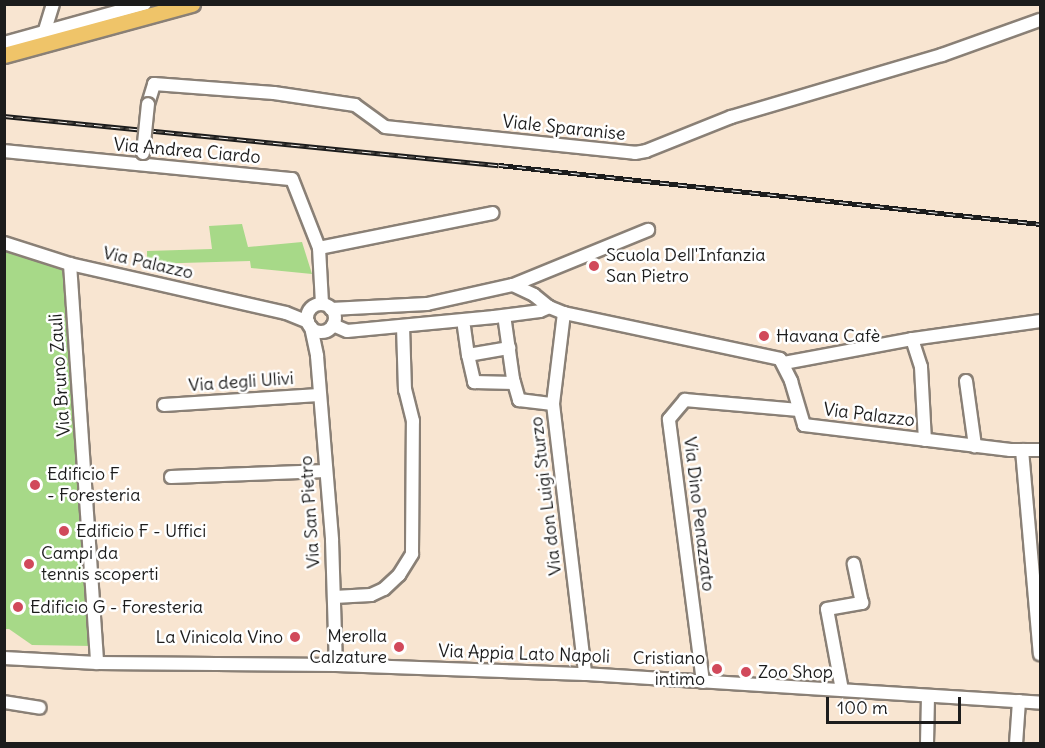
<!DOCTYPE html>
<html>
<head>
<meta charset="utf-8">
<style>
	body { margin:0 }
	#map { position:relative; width:1045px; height:748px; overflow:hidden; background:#f8e5d1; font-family:Delius,sans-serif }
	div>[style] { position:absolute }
	.green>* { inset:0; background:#a7d988 }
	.roads { filter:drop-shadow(2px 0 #8a8076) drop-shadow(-2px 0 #8a8076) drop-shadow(0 2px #8a8076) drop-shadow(0 -2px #8a8076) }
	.minor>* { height:12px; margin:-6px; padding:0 6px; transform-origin:6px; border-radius:6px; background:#fff }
	.minor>.ring { margin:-6px; padding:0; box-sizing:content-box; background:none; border:12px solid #fff; border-radius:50% }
	.major>* { height:15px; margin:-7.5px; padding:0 7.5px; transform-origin:7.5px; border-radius:7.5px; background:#efc469 }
	.rail>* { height:5px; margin-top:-2.5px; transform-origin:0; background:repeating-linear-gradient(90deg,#fff 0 9px,#1c1c1c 0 18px); box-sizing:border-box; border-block:2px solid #1c1c1c }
	.bridges { filter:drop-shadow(2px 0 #8a8076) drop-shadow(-2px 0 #8a8076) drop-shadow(0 2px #8a8076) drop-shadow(0 -2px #8a8076) }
	.minor-bridge>* { height:12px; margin:-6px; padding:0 6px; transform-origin:6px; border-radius:6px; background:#fff }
	.dots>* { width:16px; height:16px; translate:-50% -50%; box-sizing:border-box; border:3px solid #fff; border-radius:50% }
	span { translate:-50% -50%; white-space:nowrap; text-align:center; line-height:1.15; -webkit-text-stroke:5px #fff; paint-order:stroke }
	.street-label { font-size:18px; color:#1c1c1c }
	.poi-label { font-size:18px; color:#1c1c1c }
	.left { translate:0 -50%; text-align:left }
	.right { translate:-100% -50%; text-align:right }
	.frame { position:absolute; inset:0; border:6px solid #1c1c1c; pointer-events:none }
	.scale { position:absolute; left:826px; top:697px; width:135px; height:27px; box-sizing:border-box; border:3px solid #1c1c1c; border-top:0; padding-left:8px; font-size:18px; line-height:21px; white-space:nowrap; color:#1c1c1c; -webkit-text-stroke:4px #fff; paint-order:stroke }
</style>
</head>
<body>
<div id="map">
	<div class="green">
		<i style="clip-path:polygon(242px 224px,248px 247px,302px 242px,312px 274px,251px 268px,250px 261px,147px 264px,147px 251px,212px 249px,209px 226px)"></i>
		<i style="clip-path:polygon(4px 251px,68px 268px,81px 542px,92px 646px,32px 645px,9px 629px,5px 629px)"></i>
	</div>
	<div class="roads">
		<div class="minor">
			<i style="left:46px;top:37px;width:7px;rotate:-98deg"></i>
			<i style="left:45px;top:30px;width:27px;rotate:-73deg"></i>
			<i style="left:4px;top:43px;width:146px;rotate:-15.5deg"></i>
			<i style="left:148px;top:104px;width:21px;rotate:-73deg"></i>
			<i style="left:154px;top:84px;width:120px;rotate:4.3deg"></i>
			<i style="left:274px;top:93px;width:82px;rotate:8.4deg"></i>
			<i style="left:355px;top:105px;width:37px;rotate:36deg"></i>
			<i style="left:385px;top:127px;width:251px;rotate:5.9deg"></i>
			<i style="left:635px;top:153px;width:11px;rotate:-10deg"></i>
			<i style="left:646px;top:151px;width:92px;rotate:-21.8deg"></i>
			<i style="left:731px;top:117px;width:220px;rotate:-16.4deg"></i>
			<i style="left:942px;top:55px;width:104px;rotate:-19.7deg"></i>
			<i style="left:4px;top:151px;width:289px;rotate:5.6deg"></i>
			<i style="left:292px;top:179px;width:74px;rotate:68.6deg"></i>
			<i style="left:319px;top:248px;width:177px;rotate:-11.4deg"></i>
			<i style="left:4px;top:243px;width:69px;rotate:17.7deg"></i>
			<i style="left:70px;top:264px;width:221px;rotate:12.8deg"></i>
			<i style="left:286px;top:313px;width:24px;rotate:22deg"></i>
			<i style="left:319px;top:248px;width:56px;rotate:86.9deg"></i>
			<i style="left:70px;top:264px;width:400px;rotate:86.1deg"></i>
			<i style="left:513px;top:285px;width:146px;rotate:-22.2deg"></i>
			<i class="ring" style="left:307px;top:304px;width:16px;height:16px"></i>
			<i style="left:331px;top:309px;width:96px;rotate:-3deg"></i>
			<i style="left:427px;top:304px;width:88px;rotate:-12.5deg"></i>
			<i style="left:513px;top:285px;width:23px;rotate:25deg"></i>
			<i style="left:534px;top:295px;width:19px;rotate:39deg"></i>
			<i style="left:549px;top:307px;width:16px;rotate:22deg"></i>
			<i style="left:564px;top:313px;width:221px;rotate:12deg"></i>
			<i style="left:780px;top:359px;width:25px;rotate:63deg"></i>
			<i style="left:791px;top:381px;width:46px;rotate:73.5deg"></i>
			<i style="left:804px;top:425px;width:208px;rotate:6.9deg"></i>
			<i style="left:1010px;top:450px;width:30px"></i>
			<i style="left:564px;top:313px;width:92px;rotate:96.9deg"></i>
			<i style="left:553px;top:404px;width:272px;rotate:83.2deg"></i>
			<i style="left:505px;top:322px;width:58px;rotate:82deg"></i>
			<i style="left:513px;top:379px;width:22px;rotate:74deg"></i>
			<i style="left:519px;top:400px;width:34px;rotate:7deg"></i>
			<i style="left:333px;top:325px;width:15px;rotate:23deg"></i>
			<i style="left:347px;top:331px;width:148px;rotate:-5.4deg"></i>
			<i style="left:494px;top:317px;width:46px;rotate:-7.4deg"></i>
			<i style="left:540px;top:311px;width:10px;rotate:-24deg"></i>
			<i style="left:311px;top:327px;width:30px;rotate:78deg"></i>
			<i style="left:317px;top:356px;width:185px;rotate:85.3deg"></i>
			<i style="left:332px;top:540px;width:125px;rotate:88.2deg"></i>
			<i style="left:464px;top:327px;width:28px;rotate:82deg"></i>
			<i style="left:468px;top:355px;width:42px;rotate:-9.7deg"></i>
			<i style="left:912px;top:339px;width:29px;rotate:72deg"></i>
			<i style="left:921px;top:367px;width:73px;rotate:86.9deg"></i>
			<i style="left:468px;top:355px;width:28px;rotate:77deg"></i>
			<i style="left:474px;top:382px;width:40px;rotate:1.4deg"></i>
			<i style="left:784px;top:363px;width:130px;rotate:-10.6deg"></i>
			<i style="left:912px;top:339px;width:129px;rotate:-8deg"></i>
			<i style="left:966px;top:381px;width:66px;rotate:82.1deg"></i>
			<i style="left:164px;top:405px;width:155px;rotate:-3.7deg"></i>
			<i style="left:1022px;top:450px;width:205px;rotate:85deg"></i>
			<i style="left:171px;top:477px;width:155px;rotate:-2.2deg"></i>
			<i style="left:334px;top:597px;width:37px;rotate:-3deg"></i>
			<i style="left:371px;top:595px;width:14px;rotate:-25deg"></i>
			<i style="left:384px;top:589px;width:21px;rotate:-43deg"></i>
			<i style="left:399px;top:575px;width:25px;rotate:-58deg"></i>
			<i style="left:412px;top:554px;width:133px;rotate:-89.6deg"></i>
			<i style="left:413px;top:421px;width:32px;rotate:-104deg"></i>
			<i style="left:405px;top:390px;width:64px;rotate:-91.8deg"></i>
			<i style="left:4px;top:658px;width:93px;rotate:3.1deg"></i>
			<i style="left:97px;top:663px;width:239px;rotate:0.5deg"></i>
			<i style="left:336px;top:665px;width:249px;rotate:2.1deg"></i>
			<i style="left:585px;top:674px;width:456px;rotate:3.6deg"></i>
			<i style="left:703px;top:682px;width:265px;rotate:-97.4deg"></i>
			<i style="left:669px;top:419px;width:25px;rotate:-50deg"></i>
			<i style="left:685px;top:400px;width:114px;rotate:5deg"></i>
			<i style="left:842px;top:690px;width:82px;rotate:-100.5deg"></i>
			<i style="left:827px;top:609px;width:36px;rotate:-10deg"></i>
			<i style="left:862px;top:603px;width:40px;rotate:-102deg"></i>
			<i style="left:4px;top:702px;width:36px;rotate:9deg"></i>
			<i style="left:927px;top:744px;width:48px;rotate:-88.8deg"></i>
			<i style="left:1016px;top:744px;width:43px;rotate:-86deg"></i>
		</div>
		<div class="major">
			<i style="left:4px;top:55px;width:195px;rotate:-15.2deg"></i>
		</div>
	</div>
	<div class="rail">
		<i style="left:4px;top:116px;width:497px;rotate:5.7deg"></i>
		<i style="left:499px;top:165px;width:544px;rotate:6.22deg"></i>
	</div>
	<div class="bridges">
		<div class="minor-bridge">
			<i style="left:143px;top:153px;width:49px;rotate:-84.2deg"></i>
		</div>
	</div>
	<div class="dots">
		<i style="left:594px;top:266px;background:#d1495b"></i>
		<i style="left:764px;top:336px;background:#d1495b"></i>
		<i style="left:35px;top:485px;background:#d1495b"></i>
		<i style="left:64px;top:531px;background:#d1495b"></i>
		<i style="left:29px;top:564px;background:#d1495b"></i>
		<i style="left:18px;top:607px;background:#d1495b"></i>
		<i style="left:295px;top:637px;background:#d1495b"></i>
		<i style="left:399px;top:647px;background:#d1495b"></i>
		<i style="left:717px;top:669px;background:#d1495b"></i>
		<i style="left:746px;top:672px;background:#d1495b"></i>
	</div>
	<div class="street-label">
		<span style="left:564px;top:128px;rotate:6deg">Viale Sparanise</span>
		<span style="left:187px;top:151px;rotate:5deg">Via Andrea Ciardo</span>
		<span style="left:148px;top:263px;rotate:13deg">Via Palazzo</span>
		<span style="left:60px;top:375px;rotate:-94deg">Via Bruno Zauli</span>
		<span style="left:241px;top:382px;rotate:-4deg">Via degli Ulivi</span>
		<span style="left:869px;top:415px;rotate:7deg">Via Palazzo</span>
		<span style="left:546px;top:496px;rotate:-97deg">Via don Luigi Sturzo</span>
		<span style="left:310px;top:512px;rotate:-94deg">Via San Pietro</span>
		<span style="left:699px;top:514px;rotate:83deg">Via Dino Penazzato</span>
		<span style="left:524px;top:654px;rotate:2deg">Via Appia Lato Napoli</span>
	</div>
	<div class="poi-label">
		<span class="left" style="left:606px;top:266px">Scuola Dell'Infanzia<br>San Pietro</span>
		<span class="left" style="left:776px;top:336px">Havana Cafè</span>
		<span class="left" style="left:47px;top:485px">Edificio F<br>- Foresteria</span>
		<span class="left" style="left:76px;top:531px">Edificio F - Uffici</span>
		<span class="left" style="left:41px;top:564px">Campi da<br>tennis scoperti</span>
		<span class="left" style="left:30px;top:607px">Edificio G - Foresteria</span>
		<span class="right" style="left:283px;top:637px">La Vinicola Vino</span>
		<span class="right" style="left:387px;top:647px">Merolla<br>Calzature</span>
		<span class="right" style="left:705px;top:669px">Cristiano<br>intimo</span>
		<span class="left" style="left:758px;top:672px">Zoo Shop</span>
	</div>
	<div class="frame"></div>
	<div class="scale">100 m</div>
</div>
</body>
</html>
